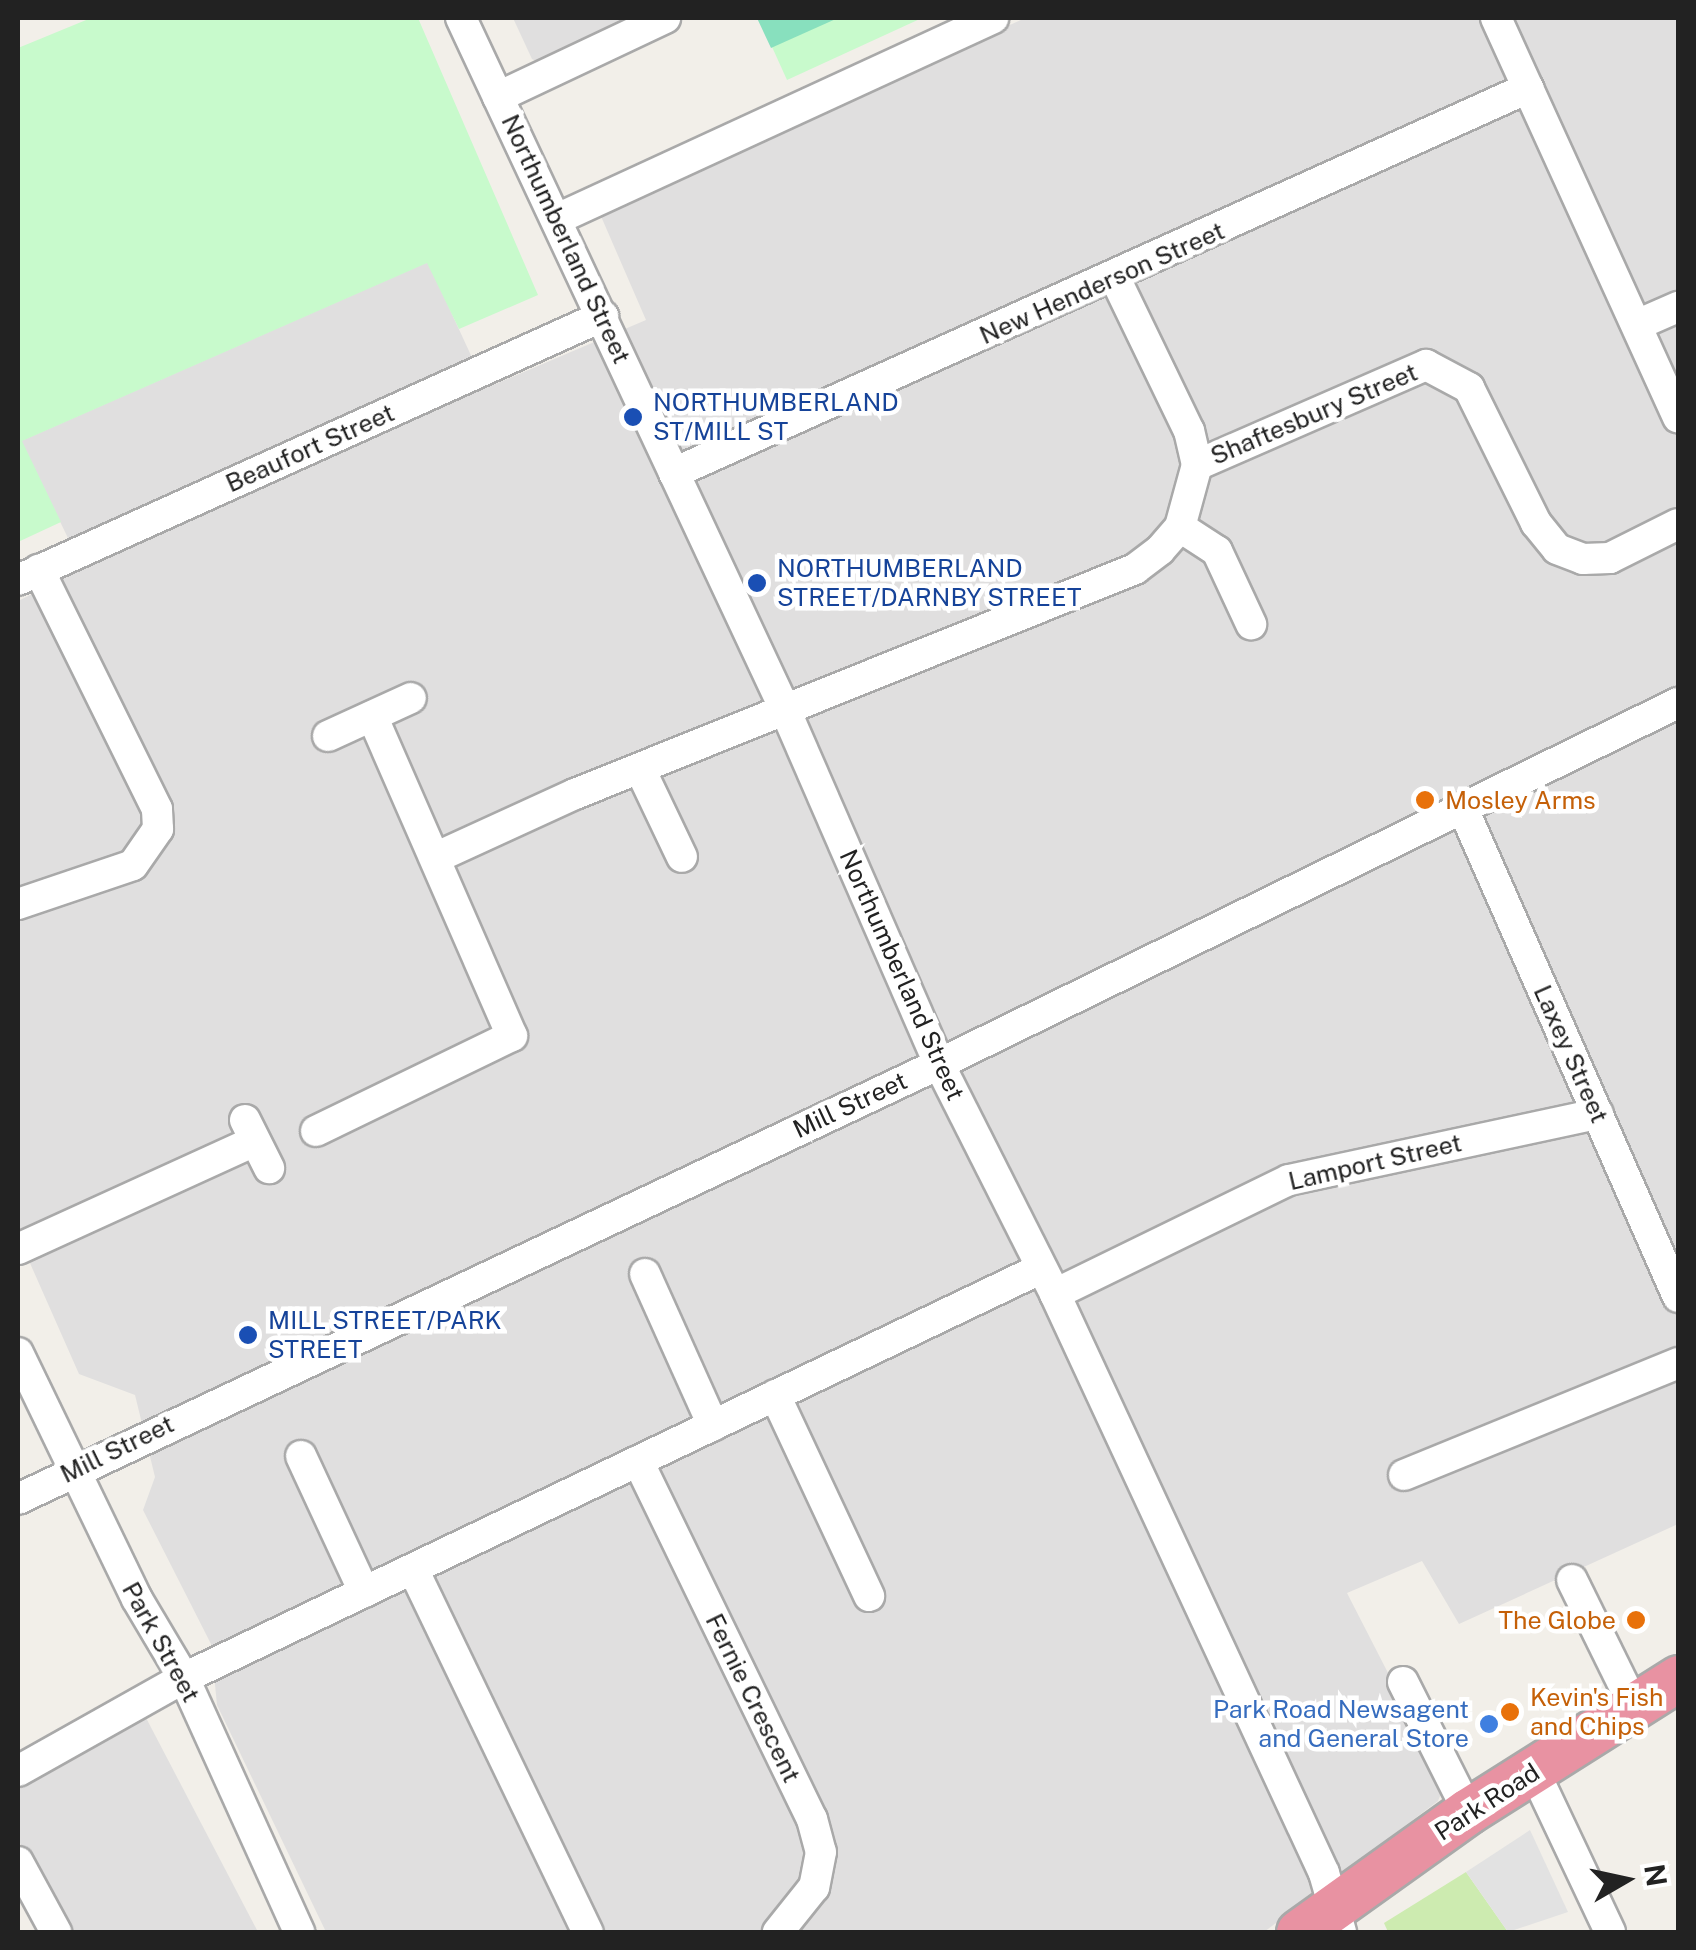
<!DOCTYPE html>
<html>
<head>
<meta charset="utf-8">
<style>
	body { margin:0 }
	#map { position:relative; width:1696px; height:1950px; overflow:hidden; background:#f2efe9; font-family:"Public Sans",sans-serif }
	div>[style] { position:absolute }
	.residential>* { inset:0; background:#e0dfdf }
	.grass>* { inset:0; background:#cdebb0 }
	.park>* { inset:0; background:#c8facc }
	.pitch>* { inset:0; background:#88e0be }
	.parking>* { inset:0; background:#e2e2e2 }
	.roads { filter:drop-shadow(2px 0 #a9a9a9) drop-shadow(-2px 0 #a9a9a9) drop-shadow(0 2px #a9a9a9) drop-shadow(0 -2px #a9a9a9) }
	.minor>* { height:30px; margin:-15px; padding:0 15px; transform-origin:15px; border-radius:15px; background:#fff }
	.highway>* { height:45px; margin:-22.5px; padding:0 22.5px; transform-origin:22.5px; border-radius:22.5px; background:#e892a2 }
	.dots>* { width:28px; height:28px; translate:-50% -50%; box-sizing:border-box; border:5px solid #fff; border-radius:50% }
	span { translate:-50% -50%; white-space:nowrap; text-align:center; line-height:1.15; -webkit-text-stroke:9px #fff; paint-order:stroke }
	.street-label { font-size:25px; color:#222 }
	.transit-label { font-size:25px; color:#164399 }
	.left { translate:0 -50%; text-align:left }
	.food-label { font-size:25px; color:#c56008 }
	.right { translate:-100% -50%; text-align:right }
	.shop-label { font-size:25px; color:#366cbe }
	.frame { position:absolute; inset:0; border:20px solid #222; pointer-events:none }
	.north { position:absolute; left:1576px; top:1830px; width:100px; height:100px; -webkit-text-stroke:8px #fff; paint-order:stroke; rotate:81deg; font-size:28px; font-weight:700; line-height:40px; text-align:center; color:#222 }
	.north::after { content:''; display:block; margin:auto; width:35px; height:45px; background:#222; clip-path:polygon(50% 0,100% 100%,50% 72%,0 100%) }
</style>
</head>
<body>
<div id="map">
	<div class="residential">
		<i style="clip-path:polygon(513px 18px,651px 18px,548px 67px,532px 59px)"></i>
		<i style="clip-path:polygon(1025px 18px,1678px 18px,1678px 1524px,1459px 1624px,1422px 1561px,1347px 1593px,1445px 1784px,1438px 1801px,1264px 1932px,326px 1932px,217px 1705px,211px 1644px,143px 1510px,155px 1477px,135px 1395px,79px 1374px,18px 1236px,18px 601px,83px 569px,21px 441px,428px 262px,486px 388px,646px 320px,600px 214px)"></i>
		<i style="clip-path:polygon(144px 1714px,258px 1932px,66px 1932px,18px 1839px,18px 1780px)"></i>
	</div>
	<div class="grass">
		<i style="clip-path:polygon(1466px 1872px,1508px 1932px,1388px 1932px,1384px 1923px)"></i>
	</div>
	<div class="park">
		<i style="clip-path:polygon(91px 18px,418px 18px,538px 295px,459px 329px,427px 263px,22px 441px,61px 522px,18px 542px,18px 48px)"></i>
		<i style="clip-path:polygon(759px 18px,922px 18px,787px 80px)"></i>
	</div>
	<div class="pitch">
		<i style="clip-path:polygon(757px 18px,838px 18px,771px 48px)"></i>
	</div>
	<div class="parking">
		<i style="clip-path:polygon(1530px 1830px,1568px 1912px,1508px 1932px,1466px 1872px)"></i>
	</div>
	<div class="roads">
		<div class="minor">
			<i style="left:461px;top:18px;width:769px;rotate:64.9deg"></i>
			<i style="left:787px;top:714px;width:382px;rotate:66.5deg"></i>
			<i style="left:939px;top:1064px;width:258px;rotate:63.2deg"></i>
			<i style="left:1055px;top:1294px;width:638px;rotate:65.08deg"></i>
			<i style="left:1324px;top:1873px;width:61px;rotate:73.9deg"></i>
			<i style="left:1496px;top:18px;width:439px;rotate:65.5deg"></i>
			<i style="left:498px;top:97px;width:185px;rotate:-25.3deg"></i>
			<i style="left:559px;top:218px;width:478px;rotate:-24.7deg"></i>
			<i style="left:1639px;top:324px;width:43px;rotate:-23.6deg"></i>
			<i style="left:1197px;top:465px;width:250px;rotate:-23.6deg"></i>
			<i style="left:1426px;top:365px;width:49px;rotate:28.1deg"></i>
			<i style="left:1469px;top:388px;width:151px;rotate:63.6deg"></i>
			<i style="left:1536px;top:523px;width:33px;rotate:51deg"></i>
			<i style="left:1557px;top:549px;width:28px;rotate:21deg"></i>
			<i style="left:1583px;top:559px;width:27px;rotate:-2deg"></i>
			<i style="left:1610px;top:558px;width:76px;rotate:-26.6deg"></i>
			<i style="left:674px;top:473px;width:937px;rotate:-24.27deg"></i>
			<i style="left:1180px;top:527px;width:44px;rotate:33deg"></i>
			<i style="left:1217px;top:551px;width:81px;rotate:65deg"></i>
			<i style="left:18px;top:580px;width:642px;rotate:-24.29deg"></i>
			<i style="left:328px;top:736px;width:91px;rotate:-24.6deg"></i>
			<i style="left:641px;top:771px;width:95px;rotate:64.5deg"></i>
			<i style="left:1464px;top:811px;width:531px;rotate:66.23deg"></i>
			<i style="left:435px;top:858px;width:154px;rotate:-24.6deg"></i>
			<i style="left:575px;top:794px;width:604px;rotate:-21.89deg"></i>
			<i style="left:1135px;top:569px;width:31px;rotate:-37deg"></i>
			<i style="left:1160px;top:550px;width:30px;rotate:-49deg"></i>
			<i style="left:1180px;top:527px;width:64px;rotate:-74.7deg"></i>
			<i style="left:1197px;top:465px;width:35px;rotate:-103deg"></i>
			<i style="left:1189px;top:431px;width:170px;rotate:-115.8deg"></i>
			<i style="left:18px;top:904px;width:121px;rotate:-18.7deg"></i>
			<i style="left:133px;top:865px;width:44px;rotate:-55.2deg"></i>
			<i style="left:158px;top:829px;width:20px;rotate:-93deg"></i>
			<i style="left:157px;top:809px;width:267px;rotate:-116.3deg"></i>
			<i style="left:245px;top:1120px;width:54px;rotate:63.4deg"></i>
			<i style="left:316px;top:1131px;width:218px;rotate:-25.9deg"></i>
			<i style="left:512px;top:1036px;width:349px;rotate:-113.6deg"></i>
			<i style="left:18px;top:1249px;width:260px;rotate:-24.5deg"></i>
			<i style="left:645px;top:1274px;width:166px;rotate:65.8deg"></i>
			<i style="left:1055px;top:1294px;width:260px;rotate:-26deg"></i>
			<i style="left:1289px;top:1180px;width:316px;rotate:-12.1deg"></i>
			<i style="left:18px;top:1353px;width:273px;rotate:64.2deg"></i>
			<i style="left:137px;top:1599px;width:92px;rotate:59.3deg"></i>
			<i style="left:184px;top:1678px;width:279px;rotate:65.6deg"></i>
			<i style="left:775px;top:1395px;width:222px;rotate:64.9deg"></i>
			<i style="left:301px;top:1456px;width:150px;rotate:65.1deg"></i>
			<i style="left:638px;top:1461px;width:398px;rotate:64.1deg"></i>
			<i style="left:812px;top:1819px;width:34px;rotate:75deg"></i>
			<i style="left:821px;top:1852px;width:36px;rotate:101deg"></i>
			<i style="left:814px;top:1887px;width:58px;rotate:128.7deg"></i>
			<i style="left:1404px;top:1475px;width:296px;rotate:-22.2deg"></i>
			<i style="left:18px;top:1499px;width:1019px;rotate:-25.28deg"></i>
			<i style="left:939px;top:1064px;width:822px;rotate:-26.04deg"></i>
			<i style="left:413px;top:1569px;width:403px;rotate:64.3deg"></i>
			<i style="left:1572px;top:1580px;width:140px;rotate:63.8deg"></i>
			<i style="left:1403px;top:1682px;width:144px;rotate:63.3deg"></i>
			<i style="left:18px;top:1771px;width:190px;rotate:-29.3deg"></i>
			<i style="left:184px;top:1678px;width:949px;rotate:-25.54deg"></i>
			<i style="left:1534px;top:1771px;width:178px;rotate:64.7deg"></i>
			<i style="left:18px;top:1862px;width:80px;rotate:61.5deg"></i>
		</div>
		<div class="highway">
			<i style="left:1299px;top:1932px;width:208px;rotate:-35.6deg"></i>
			<i style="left:1468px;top:1811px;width:249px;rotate:-32.3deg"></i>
		</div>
	</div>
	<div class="dots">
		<i style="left:633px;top:417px;background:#1a4fb4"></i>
		<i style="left:757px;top:583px;background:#1a4fb4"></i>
		<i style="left:1425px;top:800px;background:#e8710a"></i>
		<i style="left:248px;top:1335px;background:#1a4fb4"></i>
		<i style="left:1636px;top:1620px;background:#e8710a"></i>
		<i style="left:1510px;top:1712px;background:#e8710a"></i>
		<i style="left:1489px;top:1724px;background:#3f7fe0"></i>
	</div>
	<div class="street-label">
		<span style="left:566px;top:239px;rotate:65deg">Northumberland Street</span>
		<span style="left:1102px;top:283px;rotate:-24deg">New Henderson Street</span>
		<span style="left:1314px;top:414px;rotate:-23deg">Shaftesbury Street</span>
		<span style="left:310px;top:448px;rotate:-24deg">Beaufort Street</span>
		<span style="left:902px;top:975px;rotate:66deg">Northumberland Street</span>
		<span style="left:1571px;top:1054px;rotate:66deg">Laxey Street</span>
		<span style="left:850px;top:1105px;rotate:-25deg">Mill Street</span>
		<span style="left:1375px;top:1162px;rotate:-13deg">Lamport Street</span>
		<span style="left:117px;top:1449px;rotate:-26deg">Mill Street</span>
		<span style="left:161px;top:1642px;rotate:61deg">Park Street</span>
		<span style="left:753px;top:1698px;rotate:64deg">Fernie Crescent</span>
		<span style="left:1487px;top:1802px;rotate:-33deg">Park Road</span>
	</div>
	<div class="transit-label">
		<span class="left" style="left:653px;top:417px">NORTHUMBERLAND<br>ST/MILL ST</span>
		<span class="left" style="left:777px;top:583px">NORTHUMBERLAND<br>STREET/DARNBY STREET</span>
		<span class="left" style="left:268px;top:1335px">MILL STREET/PARK<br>STREET</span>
	</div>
	<div class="food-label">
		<span class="left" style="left:1445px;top:800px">Mosley Arms</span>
		<span class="right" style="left:1616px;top:1620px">The Globe</span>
		<span class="left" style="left:1530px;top:1712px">Kevin's Fish<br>and Chips</span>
	</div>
	<div class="shop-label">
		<span class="right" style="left:1469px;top:1724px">Park Road Newsagent<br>and General Store</span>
	</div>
	<div class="frame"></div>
	<div class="north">N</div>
</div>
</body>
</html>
